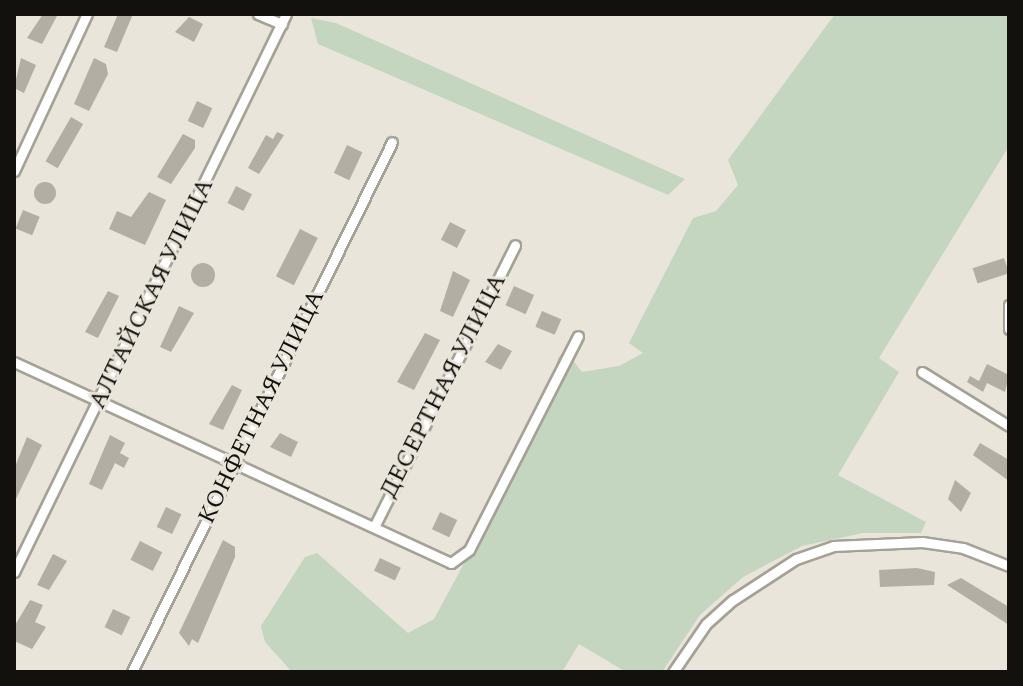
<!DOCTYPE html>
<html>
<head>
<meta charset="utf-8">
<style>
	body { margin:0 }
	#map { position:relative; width:1023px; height:686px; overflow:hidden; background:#e9e5da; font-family:Spectral,serif }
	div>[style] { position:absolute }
	.green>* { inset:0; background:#c4d6c0 }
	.building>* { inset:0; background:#b2aea4; transform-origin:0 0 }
	.round { border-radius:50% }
	.roads { filter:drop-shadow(2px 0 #a5a197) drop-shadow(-2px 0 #a5a197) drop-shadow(0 2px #a5a197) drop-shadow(0 -2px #a5a197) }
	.minor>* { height:9px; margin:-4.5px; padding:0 4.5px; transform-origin:4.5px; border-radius:4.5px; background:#fff }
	span { translate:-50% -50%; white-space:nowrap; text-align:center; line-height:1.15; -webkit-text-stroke:6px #e9e5da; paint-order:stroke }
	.street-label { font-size:24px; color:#12110e }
	.frame { position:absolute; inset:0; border:16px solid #12110e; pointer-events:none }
</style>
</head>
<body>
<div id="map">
	<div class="green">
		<i style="clip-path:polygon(835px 14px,1009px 14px,1009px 146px,879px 358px,899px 372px,838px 475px,926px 522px,921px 533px,863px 533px,802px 546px,743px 577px,700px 615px,662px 672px,626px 672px,579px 644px,562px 672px,292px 672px,265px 642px,261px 626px,305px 557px,317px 553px,408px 633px,434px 619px,547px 410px,558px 358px,565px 350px,582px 372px,619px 366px,643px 353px,629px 343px,693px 218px,716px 211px,738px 185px,728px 160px)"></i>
		<i style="clip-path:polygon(311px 18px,336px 23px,685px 179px,668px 195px,318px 44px)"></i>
	</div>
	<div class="building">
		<i style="clip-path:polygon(43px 14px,58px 14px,42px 44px,27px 38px)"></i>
		<i style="clip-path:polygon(118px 14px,133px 14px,117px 52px,104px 47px)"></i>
		<i style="clip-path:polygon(189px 17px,203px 24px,194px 42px,175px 32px)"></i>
		<i style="clip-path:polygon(21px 58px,36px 65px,24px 93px,14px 88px)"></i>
		<i style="clip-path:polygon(94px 58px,106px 64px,108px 74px,89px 111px,74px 104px)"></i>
		<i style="left:197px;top:101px;width:17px;height:22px;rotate:25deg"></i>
		<i style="left:71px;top:117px;width:14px;height:51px;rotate:30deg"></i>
		<i style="clip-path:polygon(277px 132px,284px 135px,259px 174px,248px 168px,266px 135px,273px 139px)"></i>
		<i style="clip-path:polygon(183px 134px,195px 140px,195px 148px,171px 184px,157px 177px)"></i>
		<i style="left:347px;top:145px;width:17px;height:31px;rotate:25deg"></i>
		<i class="round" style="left:34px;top:182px;width:22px;height:22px"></i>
		<i style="left:236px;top:186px;width:18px;height:19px;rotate:27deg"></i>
		<i style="clip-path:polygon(149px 192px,166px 200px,145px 245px,109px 229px,117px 211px,131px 217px)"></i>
		<i style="left:23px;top:210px;width:18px;height:20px;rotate:22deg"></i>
		<i style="left:450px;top:222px;width:18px;height:20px;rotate:27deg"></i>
		<i style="left:300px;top:229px;width:20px;height:53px;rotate:27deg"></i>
		<i style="left:1004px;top:258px;width:16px;height:33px;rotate:72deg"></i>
		<i class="round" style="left:191px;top:263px;width:24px;height:24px"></i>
		<i style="clip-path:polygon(453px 271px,470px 280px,453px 317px,440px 311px)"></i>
		<i style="left:514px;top:286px;width:22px;height:21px;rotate:24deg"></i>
		<i style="clip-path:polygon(108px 291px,119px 296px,98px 338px,85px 332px)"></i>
		<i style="clip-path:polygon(179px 306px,194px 313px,171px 352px,160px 347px)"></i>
		<i style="left:542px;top:311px;width:21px;height:17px;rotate:23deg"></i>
		<i style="clip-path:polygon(425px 333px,440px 340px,414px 390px,397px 382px)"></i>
		<i style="clip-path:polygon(498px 344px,512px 351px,501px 370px,485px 362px)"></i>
		<i style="clip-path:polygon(987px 364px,1009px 375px,1005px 392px,987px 383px,983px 392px,967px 382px,970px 376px,979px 381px)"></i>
		<i style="clip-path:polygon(232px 385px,242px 390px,223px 430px,209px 424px)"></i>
		<i style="clip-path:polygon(280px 433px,298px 442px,291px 457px,270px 447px)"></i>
		<i style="clip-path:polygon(110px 435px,125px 443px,120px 453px,129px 458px,124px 468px,115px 463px,102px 490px,89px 484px)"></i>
		<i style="clip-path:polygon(27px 437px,42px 445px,14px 503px,14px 469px)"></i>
		<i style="clip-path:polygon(980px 443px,1009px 460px,1009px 481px,973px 455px)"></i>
		<i style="clip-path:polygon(955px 480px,971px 493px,961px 512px,948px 499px)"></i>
		<i style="left:166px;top:507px;width:17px;height:22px;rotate:25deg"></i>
		<i style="left:440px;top:512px;width:19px;height:19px;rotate:25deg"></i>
		<i style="clip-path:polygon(223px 540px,235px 547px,235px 557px,198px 643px,192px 639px,189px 646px,179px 633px)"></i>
		<i style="left:140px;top:541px;width:25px;height:21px;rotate:27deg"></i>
		<i style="clip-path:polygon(53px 554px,67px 561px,49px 590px,37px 585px)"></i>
		<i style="left:380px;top:558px;width:23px;height:14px;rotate:25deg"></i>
		<i style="clip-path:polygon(917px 568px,935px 572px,934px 585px,880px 587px,879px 570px)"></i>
		<i style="clip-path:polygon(961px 578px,1009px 607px,1009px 625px,947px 585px)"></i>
		<i style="clip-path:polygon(30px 600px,43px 605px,35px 622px,46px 627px,32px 649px,14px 641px,14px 627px)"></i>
		<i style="left:113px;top:609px;width:19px;height:20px;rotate:25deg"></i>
	</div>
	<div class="roads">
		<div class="minor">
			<i style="left:258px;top:14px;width:26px;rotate:23deg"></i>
			<i style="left:14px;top:171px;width:173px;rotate:-65.1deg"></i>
			<i style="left:1009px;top:305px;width:24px;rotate:90deg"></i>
			<i style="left:14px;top:362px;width:481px;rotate:24.7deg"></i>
			<i style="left:451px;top:563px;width:22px;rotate:-36deg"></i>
			<i style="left:469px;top:550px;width:240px;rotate:-63deg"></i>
			<i style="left:922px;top:372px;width:102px;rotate:31.8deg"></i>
			<i style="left:374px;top:527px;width:315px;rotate:-63.4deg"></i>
			<i style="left:14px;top:572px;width:621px;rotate:-64.01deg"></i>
			<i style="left:132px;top:672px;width:590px;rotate:-63.87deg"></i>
			<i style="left:673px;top:672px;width:58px;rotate:-55.5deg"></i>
			<i style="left:706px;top:624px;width:36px;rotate:-42deg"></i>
			<i style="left:733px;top:600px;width:75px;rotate:-33.1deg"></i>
			<i style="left:796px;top:559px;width:39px;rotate:-19deg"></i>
			<i style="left:833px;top:546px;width:89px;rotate:-2.6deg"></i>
			<i style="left:922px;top:542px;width:41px;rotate:8.3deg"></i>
			<i style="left:963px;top:548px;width:49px;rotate:21.4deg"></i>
		</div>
	</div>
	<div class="street-label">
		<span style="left:152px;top:294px;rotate:-64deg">АЛТАЙСКАЯ УЛИЦА</span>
		<span style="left:444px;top:386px;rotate:-63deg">ДЕСЕРТНАЯ УЛИЦА</span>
		<span style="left:262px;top:407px;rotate:-64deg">КОНФЕТНАЯ УЛИЦА</span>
	</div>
	<div class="frame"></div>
</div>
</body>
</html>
